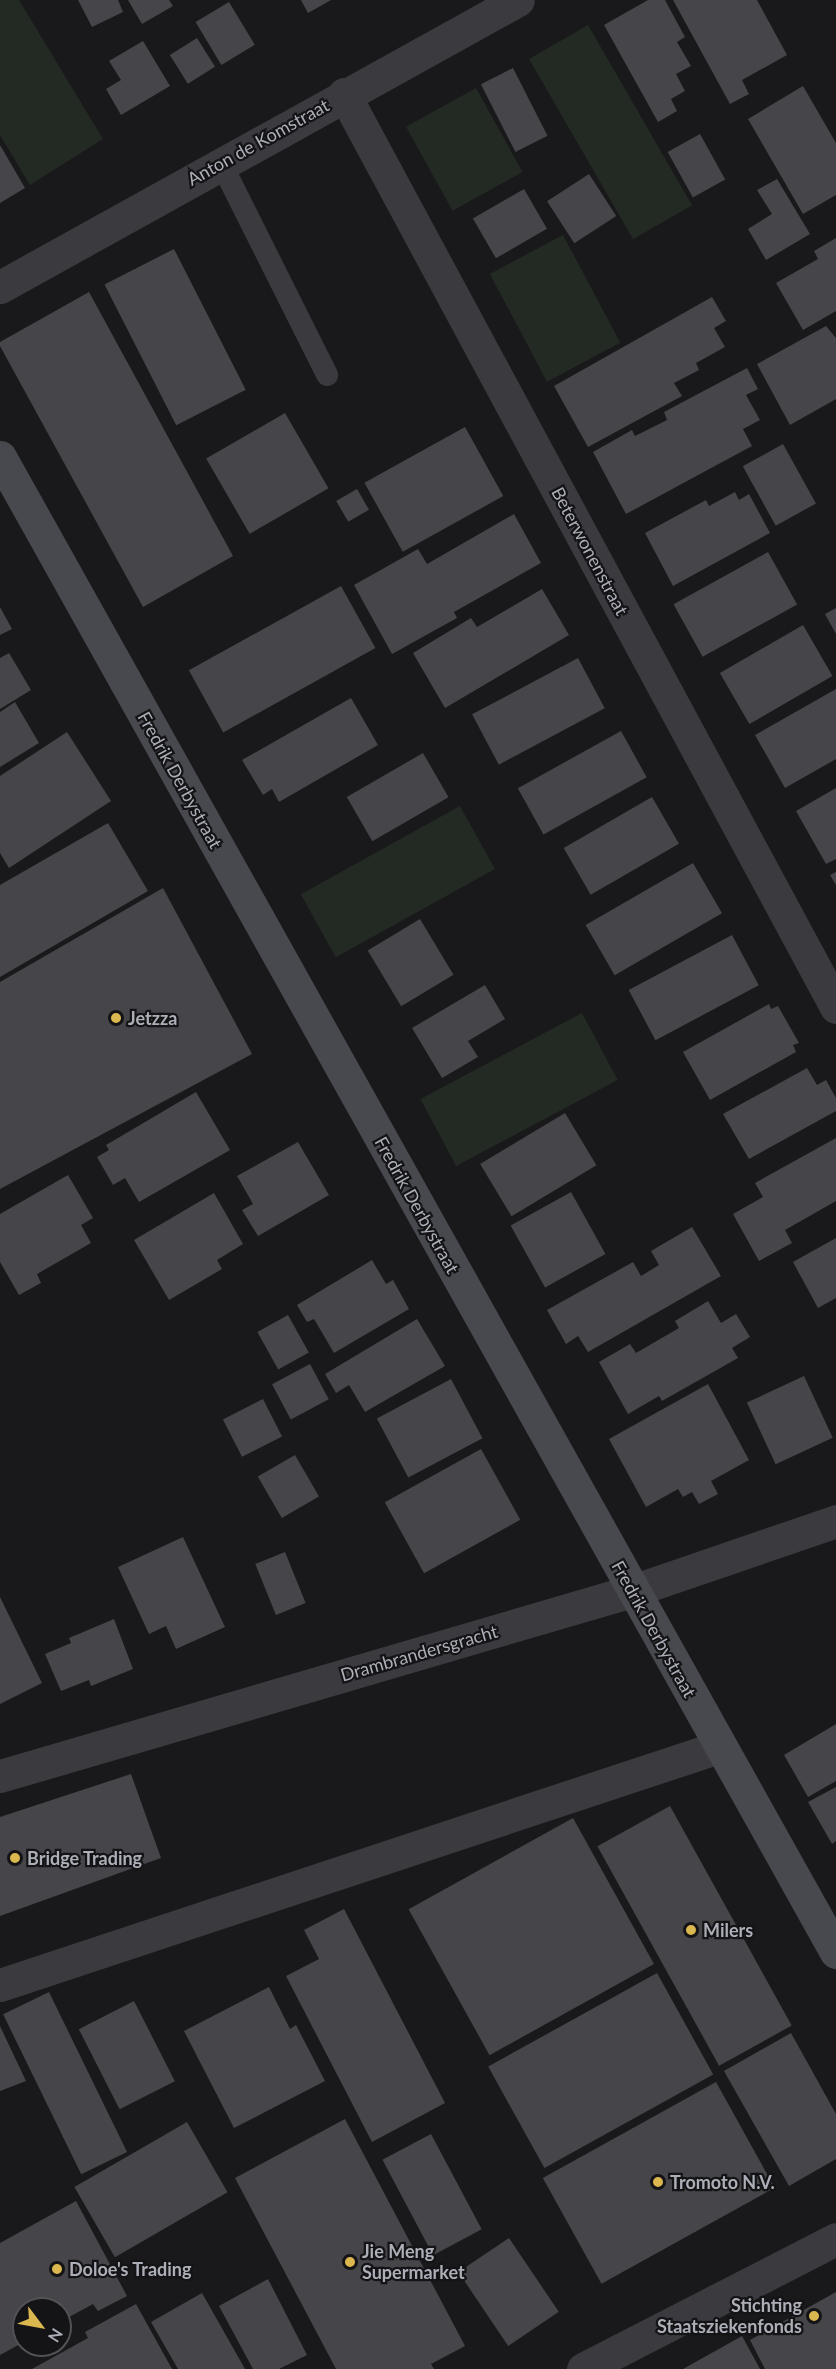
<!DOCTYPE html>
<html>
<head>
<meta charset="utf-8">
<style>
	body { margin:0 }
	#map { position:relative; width:836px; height:2369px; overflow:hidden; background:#19181a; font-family:Lato,sans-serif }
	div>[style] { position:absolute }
	.green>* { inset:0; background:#232a24; transform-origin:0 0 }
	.building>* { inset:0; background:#46464a; transform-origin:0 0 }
	.lane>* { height:22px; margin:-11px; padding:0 11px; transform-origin:11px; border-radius:11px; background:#3a3a3f }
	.street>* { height:33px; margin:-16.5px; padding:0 16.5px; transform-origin:16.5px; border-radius:16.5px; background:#3a3a3f }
	.secondary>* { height:33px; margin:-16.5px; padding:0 16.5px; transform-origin:16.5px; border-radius:16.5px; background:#48494e }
	.dots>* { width:16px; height:16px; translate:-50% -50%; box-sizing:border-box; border:3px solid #141315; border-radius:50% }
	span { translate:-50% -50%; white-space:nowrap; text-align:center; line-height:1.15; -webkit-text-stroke:4.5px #141315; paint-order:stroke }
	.street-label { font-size:18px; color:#acafb8 }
	.poi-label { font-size:18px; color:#acafb8; font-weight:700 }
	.left { translate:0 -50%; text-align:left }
	.right { translate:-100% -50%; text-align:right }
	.north { position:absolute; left:12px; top:2297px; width:60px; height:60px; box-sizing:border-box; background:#141315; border:2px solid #515156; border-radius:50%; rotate:122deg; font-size:16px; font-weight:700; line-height:24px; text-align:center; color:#acafb8 }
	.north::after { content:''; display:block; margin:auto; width:21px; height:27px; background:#dbb74f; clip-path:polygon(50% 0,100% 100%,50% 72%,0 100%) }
</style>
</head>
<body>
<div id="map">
	<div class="green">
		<i style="clip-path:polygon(0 0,19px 0,103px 139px,30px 185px,0 135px)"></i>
		<i style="left:588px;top:25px;width:208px;height:68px;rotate:60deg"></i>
		<i style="left:476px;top:88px;width:96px;height:80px;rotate:61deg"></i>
		<i style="left:563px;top:235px;width:122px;height:83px;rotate:62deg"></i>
		<i style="left:460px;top:806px;width:72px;height:182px;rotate:61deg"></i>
		<i style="left:582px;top:1013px;width:76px;height:183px;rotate:62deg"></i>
	</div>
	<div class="building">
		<i style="clip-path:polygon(78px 0,118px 0,123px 12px,92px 27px)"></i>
		<i style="clip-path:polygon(128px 0,169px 0,173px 6px,142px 24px)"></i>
		<i style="clip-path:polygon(301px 0,331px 0,308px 13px)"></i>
		<i style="clip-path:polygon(648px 0,665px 0,685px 37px,677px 42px,691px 66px,676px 74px,685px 91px,671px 99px,677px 111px,658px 122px,604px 25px)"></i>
		<i style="clip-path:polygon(673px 0,757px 0,787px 55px,742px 80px,749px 94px,730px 104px)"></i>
		<i style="left:229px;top:2px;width:50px;height:39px;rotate:59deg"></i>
		<i style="left:197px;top:38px;width:34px;height:32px;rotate:58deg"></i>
		<i style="clip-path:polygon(143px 41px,170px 86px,121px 115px,106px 89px,121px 80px,109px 61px)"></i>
		<i style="left:513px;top:68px;width:76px;height:36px;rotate:63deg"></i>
		<i style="clip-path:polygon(803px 86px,836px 143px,836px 195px,803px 214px,748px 119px)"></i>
		<i style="left:700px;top:134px;width:52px;height:37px;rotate:61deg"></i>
		<i style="clip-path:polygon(0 145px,25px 188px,0 203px)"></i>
		<i style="left:589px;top:174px;width:50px;height:50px;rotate:57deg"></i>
		<i style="clip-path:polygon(777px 179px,810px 234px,766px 260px,748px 229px,772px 214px,757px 190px)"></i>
		<i style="left:524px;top:189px;width:46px;height:59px;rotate:60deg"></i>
		<i style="clip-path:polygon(836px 238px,836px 311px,803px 330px,776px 283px,818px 259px,814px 251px)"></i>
		<i style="left:174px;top:249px;width:158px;height:78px;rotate:63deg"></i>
		<i style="clip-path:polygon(89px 292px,233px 556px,143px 607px,0 346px,0 342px)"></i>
		<i style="clip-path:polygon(712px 297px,726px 321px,714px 328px,725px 347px,696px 363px,699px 370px,674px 383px,682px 396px,588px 447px,554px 386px)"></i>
		<i style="clip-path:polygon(826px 326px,836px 338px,836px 399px,790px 425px,757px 364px)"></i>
		<i style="clip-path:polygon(747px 368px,758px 389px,746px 395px,760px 420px,743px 429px,752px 446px,626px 514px,593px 452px,632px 430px,635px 436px,667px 420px,664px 412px)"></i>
		<i style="left:285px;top:413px;width:87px;height:91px;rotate:60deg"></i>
		<i style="left:465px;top:427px;width:79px;height:115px;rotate:61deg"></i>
		<i style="left:783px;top:444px;width:68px;height:46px;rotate:61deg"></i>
		<i style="left:357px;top:489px;width:24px;height:24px;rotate:60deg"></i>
		<i style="clip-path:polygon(735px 492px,739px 500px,749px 494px,770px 533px,673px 586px,645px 533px,706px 500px,709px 506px)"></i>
		<i style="clip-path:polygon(514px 514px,541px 563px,454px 612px,457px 618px,392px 654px,354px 585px,418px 549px,427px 564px)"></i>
		<i style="left:768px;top:552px;width:60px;height:108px;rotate:61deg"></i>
		<i style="left:341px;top:586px;width:71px;height:174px;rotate:61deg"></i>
		<i style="clip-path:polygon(542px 589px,569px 635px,445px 708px,413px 653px,471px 618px,477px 627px)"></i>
		<i style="clip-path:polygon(0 607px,12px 629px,0 635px)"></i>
		<i style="clip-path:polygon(836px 608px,836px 634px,825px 614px)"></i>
		<i style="left:803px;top:625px;width:59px;height:96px;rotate:60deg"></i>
		<i style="clip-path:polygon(9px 653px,31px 690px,0 709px,0 658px)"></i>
		<i style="left:578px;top:658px;width:57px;height:120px;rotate:62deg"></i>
		<i style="clip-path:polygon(836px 689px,836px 759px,785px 788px,755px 735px)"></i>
		<i style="clip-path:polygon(351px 698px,378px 745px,279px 802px,272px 789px,263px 795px,242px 760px)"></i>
		<i style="clip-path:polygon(15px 702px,39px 743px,0 767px,0 712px)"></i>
		<i style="left:621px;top:731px;width:53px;height:118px;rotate:61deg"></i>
		<i style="clip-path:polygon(67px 732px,111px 801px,9px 868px,0 853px,0 776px)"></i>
		<i style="left:423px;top:753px;width:51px;height:88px;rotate:60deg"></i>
		<i style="clip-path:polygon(836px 788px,836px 859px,826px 864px,796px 811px)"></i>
		<i style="left:652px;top:797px;width:54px;height:102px;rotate:60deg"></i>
		<i style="clip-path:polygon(108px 823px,148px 891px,0 977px,0 885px)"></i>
		<i style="left:693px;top:863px;width:58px;height:124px;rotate:60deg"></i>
		<i style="clip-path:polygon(836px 872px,836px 885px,830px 875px)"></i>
		<i style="clip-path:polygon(163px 888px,252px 1054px,0 1189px,0 982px)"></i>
		<i style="left:420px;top:919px;width:65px;height:61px;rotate:59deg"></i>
		<i style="left:732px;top:935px;width:57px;height:117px;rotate:62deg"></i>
		<i style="clip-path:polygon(485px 985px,505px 1019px,468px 1041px,478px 1057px,442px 1078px,412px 1028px)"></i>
		<i style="clip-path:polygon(769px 1004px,771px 1009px,778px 1006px,799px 1043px,793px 1045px,796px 1052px,710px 1100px,683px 1052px)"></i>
		<i style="clip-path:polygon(807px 1068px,817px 1085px,826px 1080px,836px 1098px,836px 1111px,749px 1159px,723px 1114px)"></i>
		<i style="clip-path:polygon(196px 1092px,230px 1150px,139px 1202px,125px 1178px,113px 1185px,97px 1157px,109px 1150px,106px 1145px)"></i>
		<i style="left:565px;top:1113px;width:61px;height:99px;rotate:59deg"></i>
		<i style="clip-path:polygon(836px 1138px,836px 1201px,785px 1230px,792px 1243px,759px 1261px,733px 1214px,763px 1197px,755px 1183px)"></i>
		<i style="clip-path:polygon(298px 1142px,329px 1195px,258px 1236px,242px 1210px,253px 1204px,237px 1176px)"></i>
		<i style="clip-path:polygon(68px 1175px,93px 1218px,81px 1225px,91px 1243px,37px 1274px,41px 1283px,19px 1295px,0 1262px,0 1214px)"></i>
		<i style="left:571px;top:1192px;width:71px;height:69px;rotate:61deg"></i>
		<i style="clip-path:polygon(214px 1193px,243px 1244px,217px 1260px,222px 1269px,169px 1300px,134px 1240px)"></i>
		<i style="clip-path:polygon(692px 1227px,721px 1276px,588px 1352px,578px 1336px,566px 1344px,547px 1310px,633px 1262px,641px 1276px,659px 1265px,651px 1251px)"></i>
		<i style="clip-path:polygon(836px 1238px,836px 1298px,818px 1308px,793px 1262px)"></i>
		<i style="clip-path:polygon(372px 1260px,386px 1284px,393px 1280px,409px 1309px,334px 1353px,314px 1319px,307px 1322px,297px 1305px)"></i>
		<i style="clip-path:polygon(708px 1301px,721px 1323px,736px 1314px,750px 1337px,732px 1348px,738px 1358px,662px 1401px,659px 1396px,628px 1414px,599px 1362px,630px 1344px,636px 1353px,679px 1328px,675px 1321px)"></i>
		<i style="left:288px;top:1315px;width:43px;height:35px;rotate:61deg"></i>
		<i style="clip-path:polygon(417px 1319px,445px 1366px,365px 1412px,349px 1385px,336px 1393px,325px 1374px)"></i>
		<i style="left:310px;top:1364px;width:40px;height:43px;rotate:62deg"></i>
		<i style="left:804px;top:1376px;width:68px;height:63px;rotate:65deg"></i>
		<i style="left:451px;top:1379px;width:67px;height:84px;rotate:62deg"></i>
		<i style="clip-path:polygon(708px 1384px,749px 1460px,711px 1481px,718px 1494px,699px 1504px,692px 1492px,683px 1497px,678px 1489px,646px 1507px,609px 1439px)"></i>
		<i style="left:263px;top:1399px;width:42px;height:45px;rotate:63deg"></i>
		<i style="left:481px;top:1449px;width:81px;height:110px;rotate:61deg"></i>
		<i style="left:295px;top:1455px;width:48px;height:43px;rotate:60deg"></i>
		<i style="clip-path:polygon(183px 1537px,225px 1627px,176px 1649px,166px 1626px,149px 1634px,118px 1567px)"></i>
		<i style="left:285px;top:1552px;width:55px;height:32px;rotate:68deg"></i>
		<i style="clip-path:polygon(0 1597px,42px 1683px,0 1704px)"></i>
		<i style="clip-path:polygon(114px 1619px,133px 1669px,91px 1686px,89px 1680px,61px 1691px,45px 1654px,71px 1643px,69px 1638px)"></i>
		<i style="clip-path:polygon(836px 1724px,836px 1781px,808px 1797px,784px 1755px)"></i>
		<i style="clip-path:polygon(131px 1774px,161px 1858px,0 1916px,0 1817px)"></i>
		<i style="clip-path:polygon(836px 1787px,836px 1841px,832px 1844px,808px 1802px)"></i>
		<i style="left:670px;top:1806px;width:251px;height:83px;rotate:61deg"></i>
		<i style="left:573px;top:1818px;width:167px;height:188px;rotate:61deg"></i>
		<i style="clip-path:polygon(344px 1909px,445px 2103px,372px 2142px,286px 1976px,319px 1959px,304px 1930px)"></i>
		<i style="left:657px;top:1973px;width:116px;height:193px;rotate:61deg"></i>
		<i style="clip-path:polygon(269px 1987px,290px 2029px,296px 2025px,325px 2081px,234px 2128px,184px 2031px)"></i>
		<i style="left:49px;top:1992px;width:178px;height:51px;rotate:64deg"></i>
		<i style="left:134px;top:2001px;width:90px;height:62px;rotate:63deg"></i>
		<i style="clip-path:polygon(0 2026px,26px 2081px,0 2091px)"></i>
		<i style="clip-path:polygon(791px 2033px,836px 2114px,836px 2159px,789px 2186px,724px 2071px)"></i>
		<i style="left:716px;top:2082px;width:121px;height:198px;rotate:61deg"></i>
		<i style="clip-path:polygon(345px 2119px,465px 2346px,431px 2364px,434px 2369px,336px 2369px,235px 2178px)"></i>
		<i style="left:187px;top:2122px;width:81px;height:130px;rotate:60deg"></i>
		<i style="left:431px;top:2134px;width:108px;height:55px;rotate:62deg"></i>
		<i style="clip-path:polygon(76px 2201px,127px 2296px,98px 2311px,93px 2304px,60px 2322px,60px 2309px,24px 2309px,24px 2342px,0 2355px,0 2243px)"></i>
		<i style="left:509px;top:2238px;width:89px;height:61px;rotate:56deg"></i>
		<i style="clip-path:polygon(268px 2279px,307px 2355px,279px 2369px,253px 2369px,219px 2306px)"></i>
		<i style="clip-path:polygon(836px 2292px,836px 2369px,765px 2369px,750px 2340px)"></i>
		<i style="clip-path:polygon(202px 2293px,245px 2369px,178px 2369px,151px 2322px)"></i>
		<i style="clip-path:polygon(136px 2304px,172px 2369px,32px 2369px,88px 2338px,85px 2332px)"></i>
		<i style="clip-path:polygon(742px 2336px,760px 2369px,683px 2369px)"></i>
	</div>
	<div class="lane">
		<i style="left:221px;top:163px;width:237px;rotate:63.4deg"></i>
	</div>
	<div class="street">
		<i style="left:344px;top:94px;width:1037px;rotate:61.68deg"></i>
		<i style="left:0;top:287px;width:592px;rotate:-28.99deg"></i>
		<i style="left:0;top:1776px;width:659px;rotate:-16.32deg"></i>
		<i style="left:632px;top:1591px;width:216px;rotate:-18.9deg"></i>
		<i style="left:0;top:1985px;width:757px;rotate:-18.32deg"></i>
		<i style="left:583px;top:2369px;width:284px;rotate:-27.2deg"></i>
	</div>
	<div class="secondary">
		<i style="left:0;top:457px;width:1713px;rotate:60.79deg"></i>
	</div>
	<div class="dots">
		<i style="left:116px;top:1018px;background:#dbb74f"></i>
		<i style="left:15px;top:1858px;background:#dbb74f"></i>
		<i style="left:691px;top:1930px;background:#dbb74f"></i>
		<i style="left:658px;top:2182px;background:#dbb74f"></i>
		<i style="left:350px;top:2262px;background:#dbb74f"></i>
		<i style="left:57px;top:2269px;background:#dbb74f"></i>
		<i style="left:814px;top:2316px;background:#dbb74f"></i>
	</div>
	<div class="street-label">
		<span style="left:258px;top:142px;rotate:-29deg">Anton de Komstraat</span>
		<span style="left:590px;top:551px;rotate:62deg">Beterwonenstraat</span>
		<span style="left:180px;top:780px;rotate:61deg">Fredrik Derbystraat</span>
		<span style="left:417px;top:1205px;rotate:61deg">Fredrik Derbystraat</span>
		<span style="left:654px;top:1629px;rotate:61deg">Fredrik Derbystraat</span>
		<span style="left:419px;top:1653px;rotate:-16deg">Drambrandersgracht</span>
	</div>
	<div class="poi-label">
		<span class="left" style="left:128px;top:1018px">Jetzza</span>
		<span class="left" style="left:27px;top:1858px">Bridge Trading</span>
		<span class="left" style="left:703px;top:1930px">Milers</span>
		<span class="left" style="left:670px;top:2182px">Tromoto N.V.</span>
		<span class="left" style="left:362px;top:2262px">Jie Meng<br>Supermarket</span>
		<span class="left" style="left:69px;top:2269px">Doloe's Trading</span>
		<span class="right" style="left:802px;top:2316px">Stichting<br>Staatsziekenfonds</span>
	</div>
	<div class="north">N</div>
</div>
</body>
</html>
